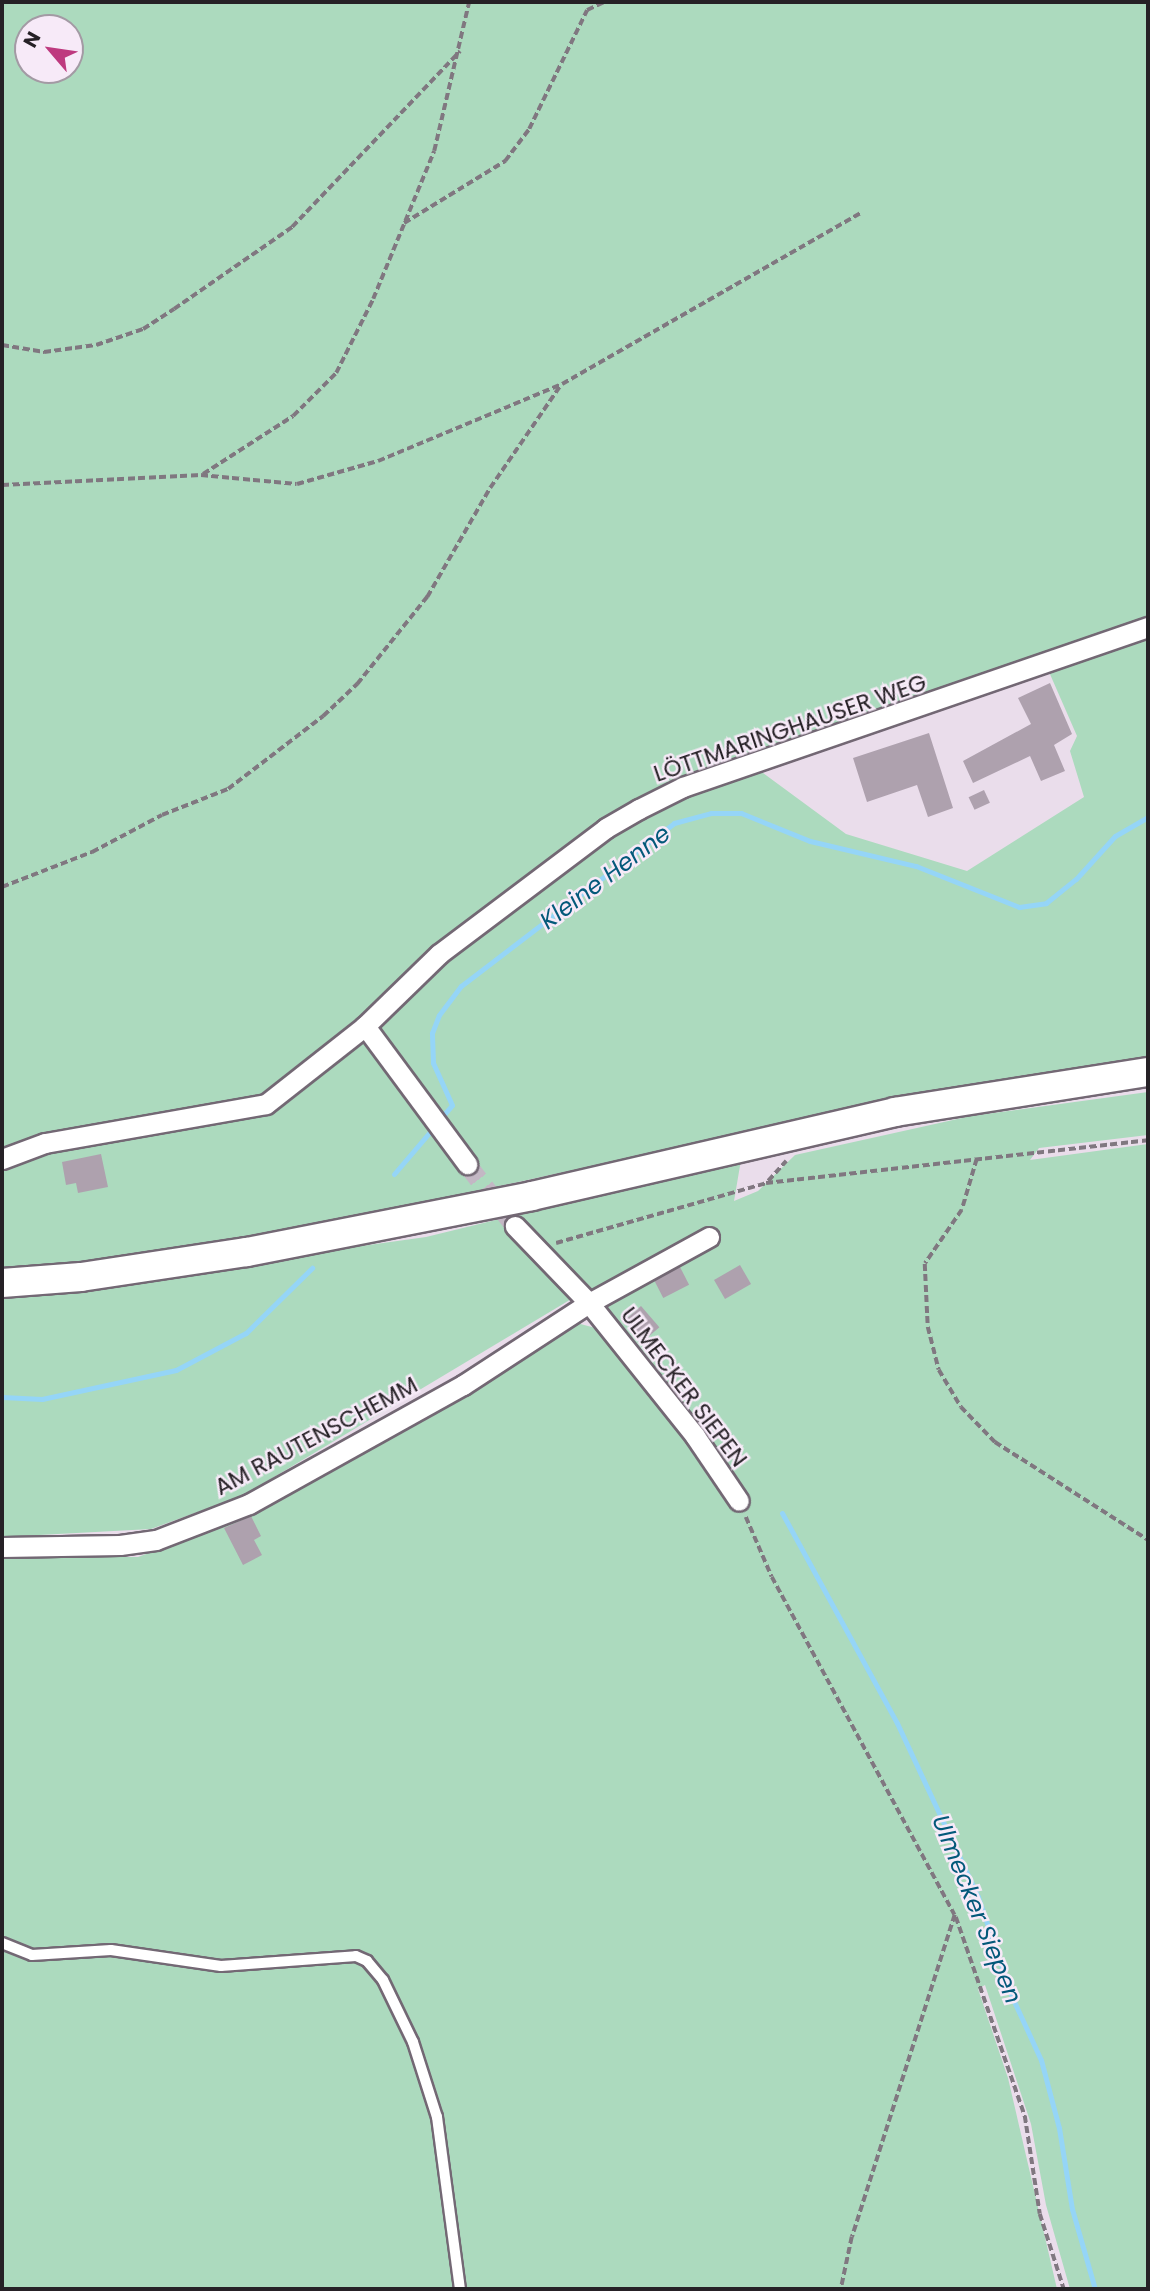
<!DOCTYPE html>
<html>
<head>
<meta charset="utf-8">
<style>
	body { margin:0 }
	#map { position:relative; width:1150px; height:2291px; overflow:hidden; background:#eaddeb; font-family:Poppins,sans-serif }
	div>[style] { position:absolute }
	.green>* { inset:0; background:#acdabe }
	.stream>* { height:5px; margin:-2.5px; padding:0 2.5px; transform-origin:2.5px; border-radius:2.5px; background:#95d5f7 }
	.building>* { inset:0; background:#aea1ae; transform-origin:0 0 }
	.street-tunnel>* { height:19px; margin-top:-9.5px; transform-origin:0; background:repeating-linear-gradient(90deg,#c3b7c4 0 19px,transparent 0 29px) }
	.path>* { height:3.5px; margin-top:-1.75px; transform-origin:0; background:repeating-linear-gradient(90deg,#807780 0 7px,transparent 0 10.5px) }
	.roads { filter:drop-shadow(2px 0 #736874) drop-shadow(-2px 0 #736874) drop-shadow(0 2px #736874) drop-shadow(0 -2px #736874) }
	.lane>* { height:10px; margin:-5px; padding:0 5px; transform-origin:5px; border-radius:5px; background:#fff }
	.street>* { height:19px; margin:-9.5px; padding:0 9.5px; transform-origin:9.5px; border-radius:9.5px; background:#fff }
	.secondary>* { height:28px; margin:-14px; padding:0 14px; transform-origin:14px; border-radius:14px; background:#fff }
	span { translate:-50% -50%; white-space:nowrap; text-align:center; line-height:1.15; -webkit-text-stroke:5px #f7eaf8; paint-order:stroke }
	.street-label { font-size:23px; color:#262126 }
	.water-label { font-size:24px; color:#03597a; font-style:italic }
	.frame { position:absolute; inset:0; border:4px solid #262126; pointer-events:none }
	.north { position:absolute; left:14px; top:14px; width:70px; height:70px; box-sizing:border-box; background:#f7eaf8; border:2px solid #a39aa4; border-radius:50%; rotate:299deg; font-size:19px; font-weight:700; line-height:28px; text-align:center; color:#262126 }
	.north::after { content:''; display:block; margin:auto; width:24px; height:32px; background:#be3a7f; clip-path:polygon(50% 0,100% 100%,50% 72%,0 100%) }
</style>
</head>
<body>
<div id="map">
	<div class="green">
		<i style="clip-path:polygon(evenodd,2px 2px,1148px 2px,1148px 616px,944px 701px,752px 765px,846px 834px,967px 871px,1084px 797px,1070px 751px,1077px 736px,1046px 665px,1148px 630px,1148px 1065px,756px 1130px,266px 1237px,94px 1265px,2px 1272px,2px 2px,28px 28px,70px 28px,70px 70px,28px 70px,28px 28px)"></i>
		<i style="clip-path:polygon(1148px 1092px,1148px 1135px,1039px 1148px,1030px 1160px,1148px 1144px,1148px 2289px,1070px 2289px,1046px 2205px,1031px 2124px,985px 1985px,978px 1989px,1008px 2078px,1057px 2289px,2px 2289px,2px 1557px,138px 1557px,170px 1545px,573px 1322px,603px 1330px,588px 1289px,244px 1495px,151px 1529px,2px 1537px,2px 1296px,426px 1237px,741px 1160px,734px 1201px,758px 1191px,795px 1155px,971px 1116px)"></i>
	</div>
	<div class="stream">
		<i style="left:440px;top:1119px;width:18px;rotate:-49deg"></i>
		<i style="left:452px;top:1105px;width:46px;rotate:-114.3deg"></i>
		<i style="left:433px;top:1063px;width:30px;rotate:-92deg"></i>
		<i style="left:432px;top:1033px;width:19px;rotate:-69deg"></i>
		<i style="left:439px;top:1015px;width:36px;rotate:-53deg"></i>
		<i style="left:461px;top:986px;width:268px;rotate:-37.4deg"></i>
		<i style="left:674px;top:823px;width:38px;rotate:-15deg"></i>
		<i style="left:711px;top:813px;width:30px"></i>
		<i style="left:741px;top:813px;width:74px;rotate:22.1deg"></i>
		<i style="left:810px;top:841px;width:109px;rotate:13.3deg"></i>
		<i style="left:916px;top:866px;width:111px;rotate:21.7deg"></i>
		<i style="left:1019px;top:907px;width:27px;rotate:-8deg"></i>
		<i style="left:1046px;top:903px;width:38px;rotate:-39deg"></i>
		<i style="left:1076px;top:879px;width:58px;rotate:-47.8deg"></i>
		<i style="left:1115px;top:836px;width:38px;rotate:-30deg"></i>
		<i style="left:394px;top:1174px;width:62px;rotate:-49.6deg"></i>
		<i style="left:2px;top:1397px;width:40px;rotate:2.9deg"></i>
		<i style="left:42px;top:1399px;width:137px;rotate:-12.2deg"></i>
		<i style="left:176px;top:1370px;width:79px;rotate:-27.9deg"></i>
		<i style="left:246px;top:1333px;width:93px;rotate:-44.6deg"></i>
		<i style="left:782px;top:1513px;width:239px;rotate:61.3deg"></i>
		<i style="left:897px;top:1723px;width:192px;rotate:65deg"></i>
		<i style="left:978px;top:1897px;width:106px;rotate:71.2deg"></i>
		<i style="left:1012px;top:1997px;width:69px;rotate:65.3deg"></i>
		<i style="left:1041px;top:2060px;width:70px;rotate:75.2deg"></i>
		<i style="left:1059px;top:2128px;width:82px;rotate:80.9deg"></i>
		<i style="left:1072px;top:2209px;width:83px;rotate:74deg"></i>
	</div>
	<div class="building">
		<i style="clip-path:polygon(1050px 683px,1072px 734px,1054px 745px,1065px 771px,1041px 781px,1030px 756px,973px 783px,963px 761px,1031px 724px,1018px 698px)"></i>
		<i style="clip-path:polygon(929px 733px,953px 808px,928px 817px,917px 785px,867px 802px,853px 758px)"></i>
		<i style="left:984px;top:790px;width:14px;height:17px;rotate:65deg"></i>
		<i style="clip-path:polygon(101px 1154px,108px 1187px,78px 1193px,76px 1183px,66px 1185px,62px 1162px)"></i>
		<i style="left:740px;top:1265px;width:22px;height:30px;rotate:60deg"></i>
		<i style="left:680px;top:1267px;width:20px;height:29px;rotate:63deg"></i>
		<i style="left:641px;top:1306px;width:28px;height:21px;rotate:49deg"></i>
		<i style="clip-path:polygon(251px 1516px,261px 1536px,254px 1540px,262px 1555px,243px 1565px,224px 1528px)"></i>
	</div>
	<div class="street-tunnel">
		<i style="left:467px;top:1164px;width:78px;rotate:52.3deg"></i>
	</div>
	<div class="path">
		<i style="left:232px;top:3px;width:1px;rotate:-45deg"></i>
		<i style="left:404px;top:223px;width:119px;rotate:-31.5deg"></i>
		<i style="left:505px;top:161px;width:40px;rotate:-53deg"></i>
		<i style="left:529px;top:129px;width:132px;rotate:-64deg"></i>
		<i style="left:587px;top:10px;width:19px;rotate:-25deg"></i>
		<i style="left:2px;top:345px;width:43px;rotate:9.5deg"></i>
		<i style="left:44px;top:352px;width:52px;rotate:-7.7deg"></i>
		<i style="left:96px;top:345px;width:50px;rotate:-18.8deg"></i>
		<i style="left:143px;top:329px;width:37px;rotate:-33deg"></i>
		<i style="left:174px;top:309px;width:144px;rotate:-34.8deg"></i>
		<i style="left:292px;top:227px;width:243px;rotate:-46.3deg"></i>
		<i style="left:203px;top:474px;width:107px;rotate:-32.8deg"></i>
		<i style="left:293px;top:416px;width:61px;rotate:-45deg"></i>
		<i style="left:336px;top:373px;width:83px;rotate:-63.4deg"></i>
		<i style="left:373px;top:299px;width:160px;rotate:-67.6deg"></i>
		<i style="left:434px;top:151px;width:153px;rotate:-76.8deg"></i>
		<i style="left:2px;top:485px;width:199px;rotate:-2.9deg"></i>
		<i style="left:201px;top:475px;width:96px;rotate:5.4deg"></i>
		<i style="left:297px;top:484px;width:84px;rotate:-15.9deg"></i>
		<i style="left:378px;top:461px;width:199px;rotate:-22.7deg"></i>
		<i style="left:562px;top:384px;width:344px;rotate:-29.8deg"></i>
		<i style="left:2px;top:887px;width:97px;rotate:-21.3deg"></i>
		<i style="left:92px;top:852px;width:79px;rotate:-27.9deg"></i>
		<i style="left:162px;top:815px;width:71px;rotate:-21.5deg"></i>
		<i style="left:228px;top:789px;width:120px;rotate:-37.5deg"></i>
		<i style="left:323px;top:716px;width:47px;rotate:-43.3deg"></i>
		<i style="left:357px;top:684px;width:112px;rotate:-51.2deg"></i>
		<i style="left:427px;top:597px;width:126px;rotate:-60deg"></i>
		<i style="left:490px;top:488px;width:124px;rotate:-55.5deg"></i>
		<i style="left:977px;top:1159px;width:53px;rotate:106.4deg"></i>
		<i style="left:962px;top:1210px;width:65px;rotate:124.4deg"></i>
		<i style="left:925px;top:1264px;width:63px;rotate:87.3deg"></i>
		<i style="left:928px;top:1327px;width:44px;rotate:75.7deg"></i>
		<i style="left:939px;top:1370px;width:43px;rotate:59.3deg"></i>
		<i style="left:961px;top:1407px;width:49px;rotate:45.8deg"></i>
		<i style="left:995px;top:1442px;width:182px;rotate:32.6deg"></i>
		<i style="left:768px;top:1181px;width:27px;rotate:-48deg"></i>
		<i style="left:556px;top:1243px;width:218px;rotate:-15.9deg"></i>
		<i style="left:766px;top:1183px;width:384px;rotate:-6.4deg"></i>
		<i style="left:746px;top:1517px;width:65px;rotate:66.6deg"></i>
		<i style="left:772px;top:1577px;width:384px;rotate:61.6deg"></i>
		<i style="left:955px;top:1915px;width:338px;rotate:107.7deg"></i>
		<i style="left:852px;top:2237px;width:53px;rotate:101.9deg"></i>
		<i style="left:956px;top:1917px;width:211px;rotate:70.9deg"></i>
		<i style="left:1025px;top:2116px;width:99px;rotate:81.3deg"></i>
		<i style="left:1040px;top:2214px;width:79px;rotate:72.3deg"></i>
	</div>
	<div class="roads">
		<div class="lane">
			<i style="left:2px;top:1943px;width:32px;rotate:22deg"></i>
			<i style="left:32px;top:1955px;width:79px;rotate:-3.6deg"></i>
			<i style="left:111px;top:1950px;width:111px;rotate:8.3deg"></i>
			<i style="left:221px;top:1966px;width:135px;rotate:-4.2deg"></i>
			<i style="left:356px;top:1956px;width:12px;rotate:24deg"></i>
			<i style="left:367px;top:1961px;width:25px;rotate:50deg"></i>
			<i style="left:383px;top:1980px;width:69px;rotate:64.2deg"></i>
			<i style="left:413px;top:2042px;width:79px;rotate:72.3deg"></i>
			<i style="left:437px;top:2117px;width:174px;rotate:82.4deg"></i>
		</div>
		<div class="street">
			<i style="left:365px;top:1026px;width:172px;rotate:53.5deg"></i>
			<i style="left:2px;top:1159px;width:46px;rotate:-20.4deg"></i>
			<i style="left:45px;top:1143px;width:224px;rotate:-10deg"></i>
			<i style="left:266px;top:1104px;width:126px;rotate:-38.2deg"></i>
			<i style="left:365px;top:1026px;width:103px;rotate:-44.2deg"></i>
			<i style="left:439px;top:954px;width:209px;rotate:-37deg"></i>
			<i style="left:606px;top:828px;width:38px;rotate:-30deg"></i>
			<i style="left:639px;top:809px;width:49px;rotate:-26.6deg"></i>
			<i style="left:683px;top:787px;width:492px;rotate:-19deg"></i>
			<i style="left:709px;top:1237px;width:137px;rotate:151.2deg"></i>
			<i style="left:589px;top:1303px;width:170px;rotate:51.4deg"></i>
			<i style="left:695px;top:1436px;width:78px;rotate:55.9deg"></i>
			<i style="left:2px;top:1547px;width:118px;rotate:-1deg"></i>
			<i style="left:120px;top:1545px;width:36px;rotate:-8deg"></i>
			<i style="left:156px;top:1540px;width:100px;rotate:-21.2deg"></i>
			<i style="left:249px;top:1504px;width:245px;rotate:-29.1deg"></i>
			<i style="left:463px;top:1385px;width:150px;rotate:-33.1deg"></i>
			<i style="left:589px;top:1303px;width:107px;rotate:-133.9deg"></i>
		</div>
		<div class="secondary">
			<i style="left:2px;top:1283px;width:79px;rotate:-4.3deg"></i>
			<i style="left:81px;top:1277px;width:168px;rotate:-8.6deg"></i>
			<i style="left:247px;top:1252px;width:290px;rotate:-11.1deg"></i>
			<i style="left:532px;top:1196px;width:373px;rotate:-13deg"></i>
			<i style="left:895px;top:1112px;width:256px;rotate:-9deg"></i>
		</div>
	</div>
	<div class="street-label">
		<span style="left:790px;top:728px;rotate:-19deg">LÖTTMARINGHAUSER WEG</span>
		<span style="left:684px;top:1387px;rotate:53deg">ULMECKER SIEPEN</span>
		<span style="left:316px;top:1436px;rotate:-28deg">AM RAUTENSCHEMM</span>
	</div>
	<div class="water-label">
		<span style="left:605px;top:877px;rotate:-37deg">Kleine Henne</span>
		<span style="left:977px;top:1909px;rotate:68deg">Ulmecker Siepen</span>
	</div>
	<div class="frame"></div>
	<div class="north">N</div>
</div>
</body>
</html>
